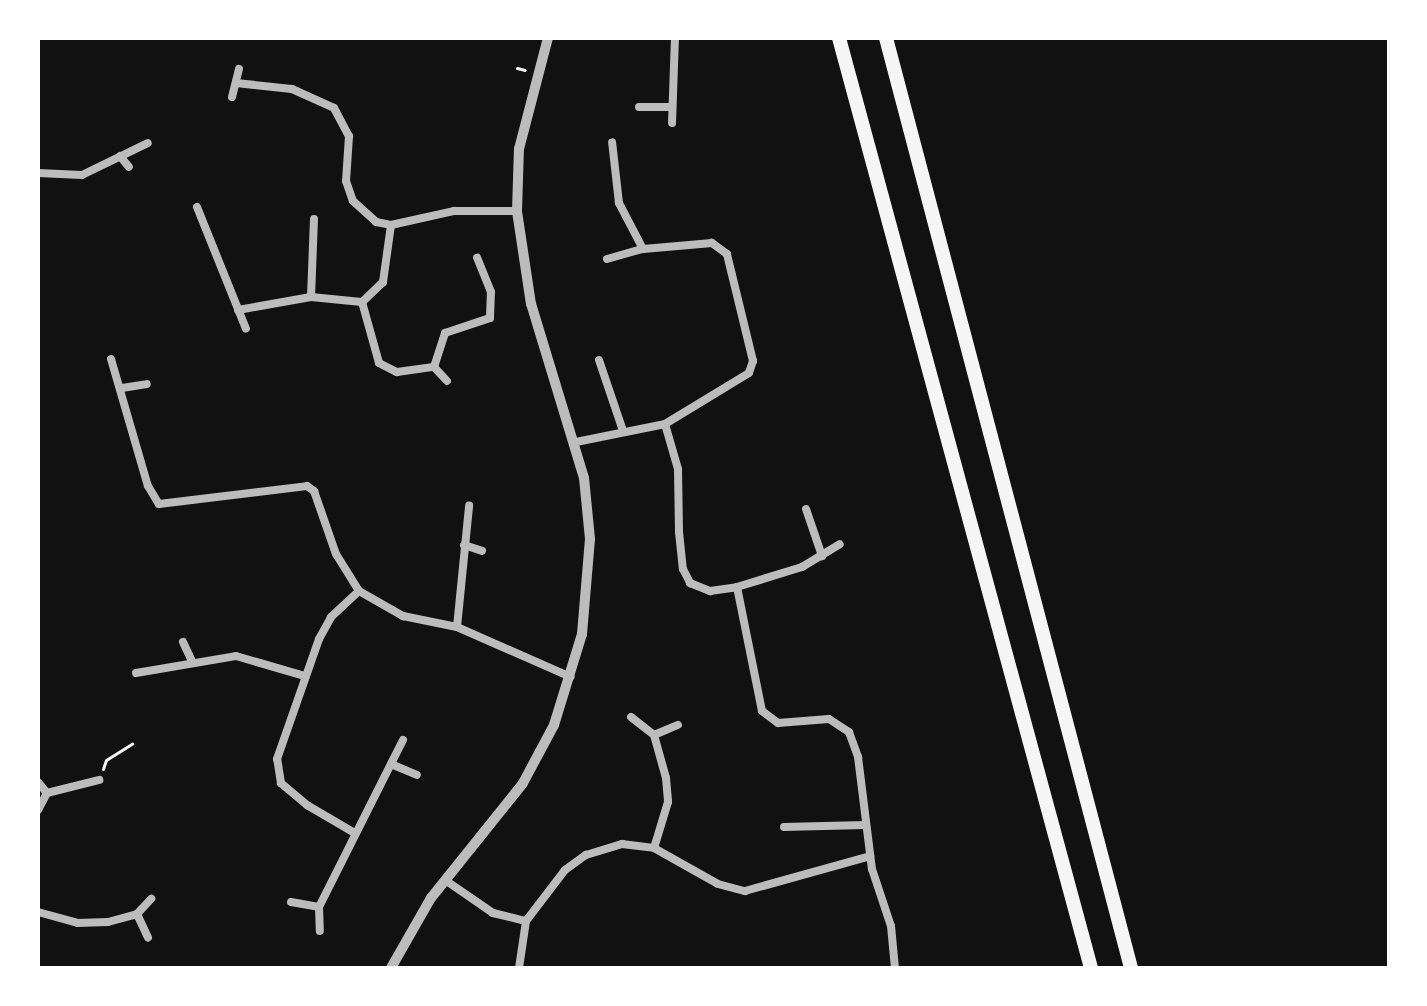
<!DOCTYPE html>
<html>
<head>
<meta charset="utf-8">
<style>
	body { margin:0 }
	#map { position:relative; width:1427px; height:1006px; overflow:hidden; background:#111; font-family:Mulish,sans-serif }
	div>[style] { position:absolute }
	.path>* { height:3px; margin:-1.5px; padding:0 1.5px; transform-origin:1.5px; border-radius:1.5px; background:#f5f5f5 }
	.minor>* { height:8px; margin:-4px; padding:0 4px; transform-origin:4px; border-radius:4px; background:#bcbcbc }
	.tertiary>* { height:10px; margin:-5px; padding:0 5px; transform-origin:5px; border-radius:5px; background:#bcbcbc }
	.motorway>* { height:14px; margin:-7px; padding:0 7px; transform-origin:7px; border-radius:7px; background:#f5f5f5 }
	span { translate:-50% -50%; white-space:nowrap; text-align:center; line-height:1.15; -webkit-text-stroke:8px #fff; paint-order:stroke }
	.frame { position:absolute; inset:0; border:40px solid #fff; pointer-events:none }
</style>
</head>
<body>
<div id="map">
	<div class="path">
		<i style="left:517px;top:68px;width:8px;rotate:14deg"></i>
		<i style="left:103px;top:769px;width:9px;rotate:-72deg"></i>
		<i style="left:106px;top:760px;width:31px;rotate:-32deg"></i>
	</div>
	<div class="minor">
		<i style="left:236px;top:83px;width:56px;rotate:6.1deg"></i>
		<i style="left:292px;top:89px;width:46px;rotate:24.3deg"></i>
		<i style="left:334px;top:108px;width:32px;rotate:62deg"></i>
		<i style="left:349px;top:136px;width:45px;rotate:93.8deg"></i>
		<i style="left:346px;top:181px;width:21px;rotate:71deg"></i>
		<i style="left:353px;top:201px;width:31px;rotate:42deg"></i>
		<i style="left:376px;top:222px;width:15px;rotate:11deg"></i>
		<i style="left:391px;top:225px;width:65px;rotate:-12.5deg"></i>
		<i style="left:454px;top:211px;width:63px"></i>
		<i style="left:232px;top:97px;width:29px;rotate:-76deg"></i>
		<i style="left:639px;top:107px;width:30px"></i>
		<i style="left:672px;top:123px;width:85px;rotate:-88deg"></i>
		<i style="left:120px;top:156px;width:14px;rotate:51deg"></i>
		<i style="left:38px;top:173px;width:44px;rotate:2.6deg"></i>
		<i style="left:82px;top:175px;width:73px;rotate:-25.9deg"></i>
		<i style="left:197px;top:207px;width:131px;rotate:68.1deg"></i>
		<i style="left:391px;top:225px;width:58px;rotate:98deg"></i>
		<i style="left:383px;top:282px;width:29px;rotate:136deg"></i>
		<i style="left:362px;top:302px;width:63px;rotate:74.4deg"></i>
		<i style="left:379px;top:363px;width:20px;rotate:27deg"></i>
		<i style="left:397px;top:372px;width:37px;rotate:-8deg"></i>
		<i style="left:434px;top:367px;width:36px;rotate:-72deg"></i>
		<i style="left:445px;top:333px;width:47px;rotate:-18.4deg"></i>
		<i style="left:490px;top:318px;width:26px;rotate:-88deg"></i>
		<i style="left:491px;top:292px;width:37px;rotate:-112deg"></i>
		<i style="left:607px;top:259px;width:37px;rotate:-16deg"></i>
		<i style="left:311px;top:297px;width:78px;rotate:-87.8deg"></i>
		<i style="left:238px;top:310px;width:74px;rotate:-10.1deg"></i>
		<i style="left:311px;top:297px;width:51px;rotate:5.6deg"></i>
		<i style="left:111px;top:359px;width:132px;rotate:73.8deg"></i>
		<i style="left:148px;top:486px;width:21px;rotate:59deg"></i>
		<i style="left:159px;top:504px;width:149px;rotate:-6.9deg"></i>
		<i style="left:307px;top:486px;width:9px;rotate:36deg"></i>
		<i style="left:314px;top:491px;width:67px;rotate:70.8deg"></i>
		<i style="left:336px;top:554px;width:44px;rotate:58.1deg"></i>
		<i style="left:359px;top:591px;width:51px;rotate:29.6deg"></i>
		<i style="left:403px;top:616px;width:55px;rotate:11.5deg"></i>
		<i style="left:457px;top:627px;width:124px;rotate:23.7deg"></i>
		<i style="left:599px;top:360px;width:75px;rotate:71.3deg"></i>
		<i style="left:434px;top:367px;width:19px;rotate:47deg"></i>
		<i style="left:122px;top:388px;width:25px;rotate:-9deg"></i>
		<i style="left:665px;top:424px;width:47px;rotate:73.9deg"></i>
		<i style="left:678px;top:469px;width:63px;rotate:89.1deg"></i>
		<i style="left:679px;top:532px;width:37px;rotate:84deg"></i>
		<i style="left:683px;top:569px;width:16px;rotate:63deg"></i>
		<i style="left:690px;top:583px;width:22px;rotate:22deg"></i>
		<i style="left:710px;top:591px;width:27px;rotate:-8deg"></i>
		<i style="left:737px;top:587px;width:68px;rotate:-17.1deg"></i>
		<i style="left:802px;top:567px;width:44px;rotate:-31.2deg"></i>
		<i style="left:576px;top:442px;width:91px;rotate:-11.4deg"></i>
		<i style="left:665px;top:424px;width:98px;rotate:-31.3deg"></i>
		<i style="left:749px;top:373px;width:13px;rotate:-72deg"></i>
		<i style="left:753px;top:361px;width:110px;rotate:-103.7deg"></i>
		<i style="left:727px;top:254px;width:19px;rotate:-144deg"></i>
		<i style="left:712px;top:243px;width:69px;rotate:175deg"></i>
		<i style="left:643px;top:249px;width:52px;rotate:-117.6deg"></i>
		<i style="left:619px;top:203px;width:61px;rotate:-96.5deg"></i>
		<i style="left:806px;top:509px;width:50px;rotate:71.2deg"></i>
		<i style="left:464px;top:545px;width:19px;rotate:18deg"></i>
		<i style="left:737px;top:587px;width:126px;rotate:78.6deg"></i>
		<i style="left:762px;top:711px;width:20px;rotate:37deg"></i>
		<i style="left:778px;top:723px;width:51px;rotate:-4.5deg"></i>
		<i style="left:829px;top:719px;width:24px;rotate:33deg"></i>
		<i style="left:849px;top:732px;width:27px;rotate:70deg"></i>
		<i style="left:858px;top:757px;width:113px;rotate:82.9deg"></i>
		<i style="left:872px;top:869px;width:60px;rotate:71.6deg"></i>
		<i style="left:891px;top:926px;width:42px;rotate:84.6deg"></i>
		<i style="left:457px;top:627px;width:122px;rotate:-84.3deg"></i>
		<i style="left:183px;top:642px;width:21px;rotate:65deg"></i>
		<i style="left:136px;top:673px;width:101px;rotate:-9.6deg"></i>
		<i style="left:236px;top:656px;width:72px;rotate:16.2deg"></i>
		<i style="left:631px;top:717px;width:29px;rotate:38deg"></i>
		<i style="left:654px;top:735px;width:45px;rotate:74.4deg"></i>
		<i style="left:666px;top:778px;width:24px;rotate:85deg"></i>
		<i style="left:668px;top:802px;width:48px;rotate:106.9deg"></i>
		<i style="left:654px;top:735px;width:26px;rotate:-23deg"></i>
		<i style="left:391px;top:764px;width:28px;rotate:23deg"></i>
		<i style="left:38px;top:782px;width:14px;rotate:51deg"></i>
		<i style="left:47px;top:793px;width:54px;rotate:-14deg"></i>
		<i style="left:38px;top:810px;width:19px;rotate:-62deg"></i>
		<i style="left:784px;top:827px;width:81px;rotate:-1.4deg"></i>
		<i style="left:353px;top:832px;width:53px;rotate:-149.6deg"></i>
		<i style="left:307px;top:805px;width:34px;rotate:-140deg"></i>
		<i style="left:281px;top:783px;width:24px;rotate:-99deg"></i>
		<i style="left:277px;top:759px;width:127px;rotate:-70.7deg"></i>
		<i style="left:319px;top:639px;width:25px;rotate:-61deg"></i>
		<i style="left:331px;top:617px;width:38px;rotate:-43deg"></i>
		<i style="left:445px;top:880px;width:58px;rotate:34.5deg"></i>
		<i style="left:493px;top:913px;width:34px;rotate:14deg"></i>
		<i style="left:291px;top:902px;width:28px;rotate:10deg"></i>
		<i style="left:319px;top:907px;width:24px;rotate:88deg"></i>
		<i style="left:319px;top:907px;width:187px;rotate:-63.3deg"></i>
		<i style="left:38px;top:912px;width:41px;rotate:15.4deg"></i>
		<i style="left:78px;top:923px;width:30px;rotate:-2deg"></i>
		<i style="left:108px;top:922px;width:30px;rotate:-15deg"></i>
		<i style="left:137px;top:914px;width:21px;rotate:-47deg"></i>
		<i style="left:137px;top:914px;width:26px;rotate:65deg"></i>
		<i style="left:526px;top:921px;width:64px;rotate:-52.6deg"></i>
		<i style="left:565px;top:870px;width:26px;rotate:-36deg"></i>
		<i style="left:586px;top:855px;width:38px;rotate:-17deg"></i>
		<i style="left:622px;top:844px;width:32px;rotate:7deg"></i>
		<i style="left:654px;top:848px;width:73px;rotate:29.4deg"></i>
		<i style="left:718px;top:884px;width:28px;rotate:15deg"></i>
		<i style="left:745px;top:891px;width:130px;rotate:-15.6deg"></i>
		<i style="left:519px;top:968px;width:48px;rotate:-81.5deg"></i>
	</div>
	<div class="tertiary">
		<i style="left:391px;top:968px;width:81px;rotate:-60.3deg"></i>
		<i style="left:431px;top:898px;width:147px;rotate:-51.3deg"></i>
		<i style="left:523px;top:783px;width:66px;rotate:-61.9deg"></i>
		<i style="left:554px;top:725px;width:95px;rotate:-72.9deg"></i>
		<i style="left:582px;top:634px;width:95px;rotate:-85.2deg"></i>
		<i style="left:590px;top:539px;width:61px;rotate:-95.6deg"></i>
		<i style="left:584px;top:478px;width:182px;rotate:-106.9deg"></i>
		<i style="left:531px;top:304px;width:94px;rotate:-98.6deg"></i>
		<i style="left:517px;top:211px;width:62px;rotate:-88.2deg"></i>
		<i style="left:519px;top:149px;width:115px;rotate:-75.4deg"></i>
	</div>
	<div class="motorway">
		<i style="left:839px;top:38px;width:964px;rotate:74.84deg"></i>
		<i style="left:886px;top:38px;width:962px;rotate:75.24deg"></i>
	</div>
	<div class="frame"></div>
</div>
</body>
</html>
